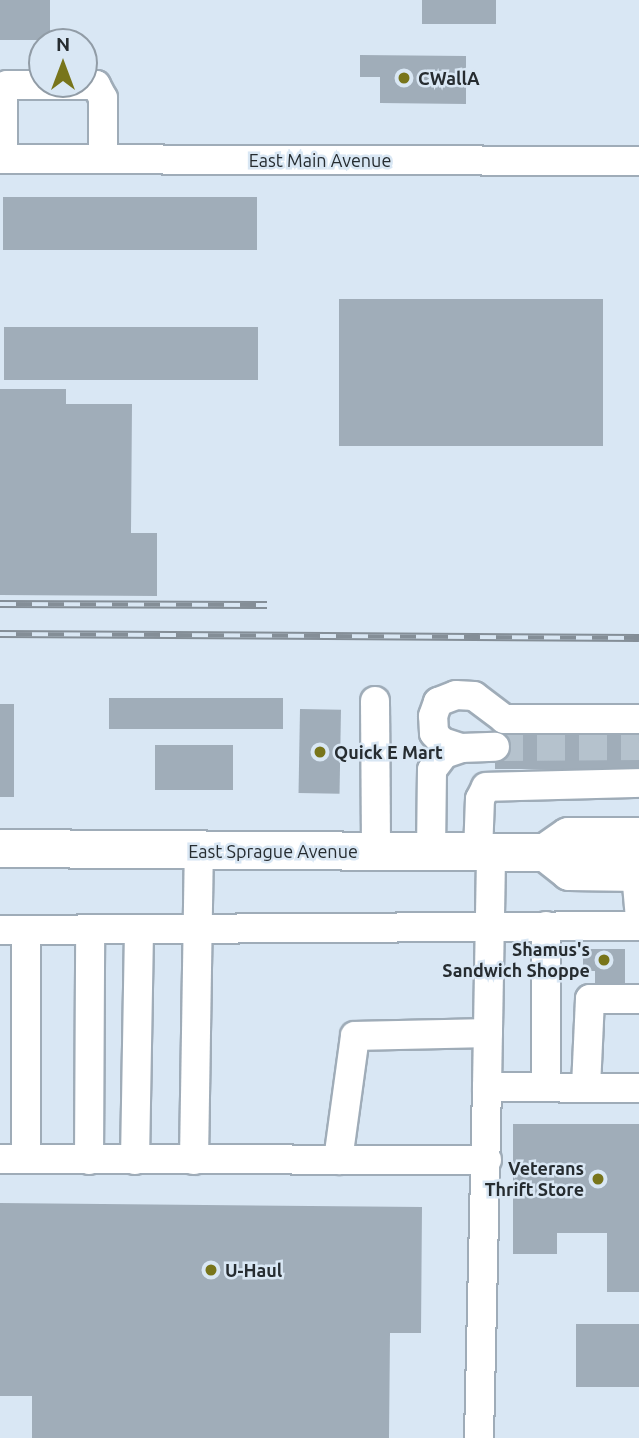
<!DOCTYPE html>
<html>
<head>
<meta charset="utf-8">
<style>
	body { margin:0 }
	#map { position:relative; width:639px; height:1438px; overflow:hidden; background:#d9e7f4; font-family:Ubuntu,sans-serif }
	div>[style] { position:absolute }
	.building>* { inset:0; background:#a0adb9; transform-origin:0 0 }
	.minor-tunnel>* { height:28px; margin-top:-14px; transform-origin:0; background:repeating-linear-gradient(90deg,#b5c2cd 0 28px,transparent 0 42px) }
	.roads { filter:drop-shadow(2px 0 #9facb8) drop-shadow(-2px 0 #9facb8) drop-shadow(0 2px #9facb8) drop-shadow(0 -2px #9facb8) }
	.minor>* { height:28px; margin:-14px; padding:0 14px; transform-origin:14px; border-radius:14px; background:#fff }
	.major>* { height:37px; margin:-18.5px; padding:0 18.5px; transform-origin:18.5px; border-radius:18.5px; background:#fff }
	.rail>* { height:8px; margin-top:-4px; transform-origin:0; background:repeating-linear-gradient(90deg,#d9e7f4 0 16px,#848e97 0 32px); box-sizing:border-box; border-block:2px solid #848e97 }
	.dots>* { width:19px; height:19px; translate:-50% -50%; box-sizing:border-box; border:4px solid #d9e7f4; border-radius:50% }
	span { translate:-50% -50%; white-space:nowrap; text-align:center; line-height:1.15; -webkit-text-stroke:5px #d9e7f4; paint-order:stroke }
	.poi-label { font-size:18px; color:#262c30; font-weight:700 }
	.left { translate:0 -50%; text-align:left }
	.right { translate:-100% -50%; text-align:right }
	.street-label { font-size:18px; color:#262c30 }
	.north { position:absolute; left:28px; top:28px; width:70px; height:70px; box-sizing:border-box; background:#d9e7f4; border:2px solid #919ca6; border-radius:50%; rotate:0deg; font-size:19px; font-weight:700; line-height:28px; text-align:center; color:#262c30 }
	.north::after { content:''; display:block; margin:auto; width:24px; height:32px; background:#78751b; clip-path:polygon(50% 0,100% 100%,50% 72%,0 100%) }
</style>
</head>
<body>
<div id="map">
	<div class="building">
		<i style="left:0;top:0;width:50px;height:40px"></i>
		<i style="left:422px;top:0;width:74px;height:24px"></i>
		<i style="clip-path:polygon(360px 55px,466px 56px,466px 104px,380px 103px,380px 77px,360px 77px)"></i>
		<i style="left:3px;top:197px;width:254px;height:53px"></i>
		<i style="left:339px;top:299px;width:264px;height:147px"></i>
		<i style="left:4px;top:327px;width:254px;height:53px"></i>
		<i style="clip-path:polygon(0 389px,66px 389px,66px 404px,132px 404px,131px 533px,157px 533px,157px 596px,0 595px)"></i>
		<i style="left:109px;top:698px;width:174px;height:31px"></i>
		<i style="left:0;top:704px;width:14px;height:93px"></i>
		<i style="left:300px;top:709px;width:41px;height:84px;rotate:1deg"></i>
		<i style="left:495px;top:731px;width:144px;height:38px"></i>
		<i style="left:155px;top:745px;width:78px;height:45px"></i>
		<i style="clip-path:polygon(583px 949px,625px 949px,625px 989px,595px 989px,595px 971px,583px 971px)"></i>
		<i style="clip-path:polygon(513px 1124px,639px 1124px,639px 1292px,607px 1292px,607px 1233px,557px 1233px,557px 1254px,513px 1254px)"></i>
		<i style="clip-path:polygon(0 1203px,422px 1207px,421px 1333px,390px 1333px,389px 1438px,32px 1438px,32px 1396px,0 1396px)"></i>
		<i style="left:576px;top:1324px;width:63px;height:63px"></i>
	</div>
	<div class="minor-tunnel">
		<i style="left:495px;top:747px;width:144px;rotate:-0.4deg"></i>
	</div>
	<div class="roads">
		<div class="minor">
			<i style="left:0;top:159px;width:639px;rotate:0.18deg"></i>
			<i style="left:3px;top:159px;width:66px;rotate:-90deg"></i>
			<i style="left:3px;top:93px;width:9px;rotate:-63deg"></i>
			<i style="left:7px;top:85px;width:89px"></i>
			<i style="left:96px;top:85px;width:15px;rotate:62deg"></i>
			<i style="left:103px;top:98px;width:61px;rotate:90deg"></i>
			<i style="left:375px;top:701px;width:151px;rotate:89.6deg"></i>
			<i style="left:461px;top:748px;width:20px;rotate:-162deg"></i>
			<i style="left:442px;top:742px;width:12px;rotate:-132deg"></i>
			<i style="left:434px;top:733px;width:17px;rotate:-93deg"></i>
			<i style="left:433px;top:716px;width:15px;rotate:-70deg"></i>
			<i style="left:438px;top:702px;width:19px;rotate:-21deg"></i>
			<i style="left:456px;top:695px;width:18px;rotate:3deg"></i>
			<i style="left:474px;top:696px;width:38px;rotate:37deg"></i>
			<i style="left:504px;top:719px;width:135px"></i>
			<i style="left:431px;top:852px;width:82px;rotate:-89.3deg"></i>
			<i style="left:432px;top:770px;width:20px;rotate:-53deg"></i>
			<i style="left:444px;top:754px;width:18px;rotate:-19deg"></i>
			<i style="left:461px;top:748px;width:34px;rotate:-2deg"></i>
			<i style="left:478px;top:853px;width:54px;rotate:-87.9deg"></i>
			<i style="left:480px;top:799px;width:13px;rotate:-63deg"></i>
			<i style="left:486px;top:787px;width:153px;rotate:-1.5deg"></i>
			<i style="left:636px;top:873px;width:38px;rotate:85deg"></i>
			<i style="left:546px;top:926px;width:161px;rotate:90deg"></i>
			<i style="left:0;top:930px;width:639px;rotate:-0.36deg"></i>
			<i style="left:26px;top:930px;width:229px;rotate:90deg"></i>
			<i style="left:487px;top:1087px;width:234px;rotate:-89deg"></i>
			<i style="left:586px;top:1087px;width:88px;rotate:-87.4deg"></i>
			<i style="left:590px;top:999px;width:49px"></i>
			<i style="left:0;top:1159px;width:487px;rotate:0.1deg"></i>
			<i style="left:89px;top:1160px;width:229px;rotate:-89.7deg"></i>
			<i style="left:135px;top:1160px;width:229px;rotate:-89deg"></i>
			<i style="left:194px;top:1160px;width:310px;rotate:-89.1deg"></i>
			<i style="left:338px;top:1160px;width:125px;rotate:-82.2deg"></i>
			<i style="left:355px;top:1036px;width:133px;rotate:-1.3deg"></i>
			<i style="left:479px;top:1438px;width:351px;rotate:-88.7deg"></i>
			<i style="left:487px;top:1087px;width:152px;rotate:0.4deg"></i>
		</div>
		<div class="major">
			<i style="left:0;top:848px;width:545px;rotate:0.42deg"></i>
			<i style="left:545px;top:852px;width:28px;rotate:-35deg"></i>
			<i style="left:568px;top:836px;width:71px"></i>
			<i style="left:545px;top:852px;width:31px;rotate:38deg"></i>
			<i style="left:569px;top:871px;width:70px;rotate:0.8deg"></i>
		</div>
	</div>
	<div class="rail">
		<i style="left:0;top:604px;width:267px;rotate:0.2deg"></i>
		<i style="left:0;top:634px;width:639px;rotate:0.36deg"></i>
	</div>
	<div class="dots">
		<i style="left:404px;top:78px;background:#78751b"></i>
		<i style="left:320px;top:752px;background:#78751b"></i>
		<i style="left:604px;top:960px;background:#78751b"></i>
		<i style="left:598px;top:1179px;background:#78751b"></i>
		<i style="left:211px;top:1270px;background:#78751b"></i>
	</div>
	<div class="poi-label">
		<span class="left" style="left:418px;top:78px">CWallA</span>
		<span class="left" style="left:334px;top:752px">Quick E Mart</span>
		<span class="right" style="left:590px;top:960px">Shamus's<br>Sandwich Shoppe</span>
		<span class="right" style="left:584px;top:1179px">Veterans<br>Thrift Store</span>
		<span class="left" style="left:225px;top:1270px">U-Haul</span>
	</div>
	<div class="street-label">
		<span style="left:320px;top:160px">East Main Avenue</span>
		<span style="left:273px;top:851px">East Sprague Avenue</span>
	</div>
	<div class="north">N</div>
</div>
</body>
</html>
